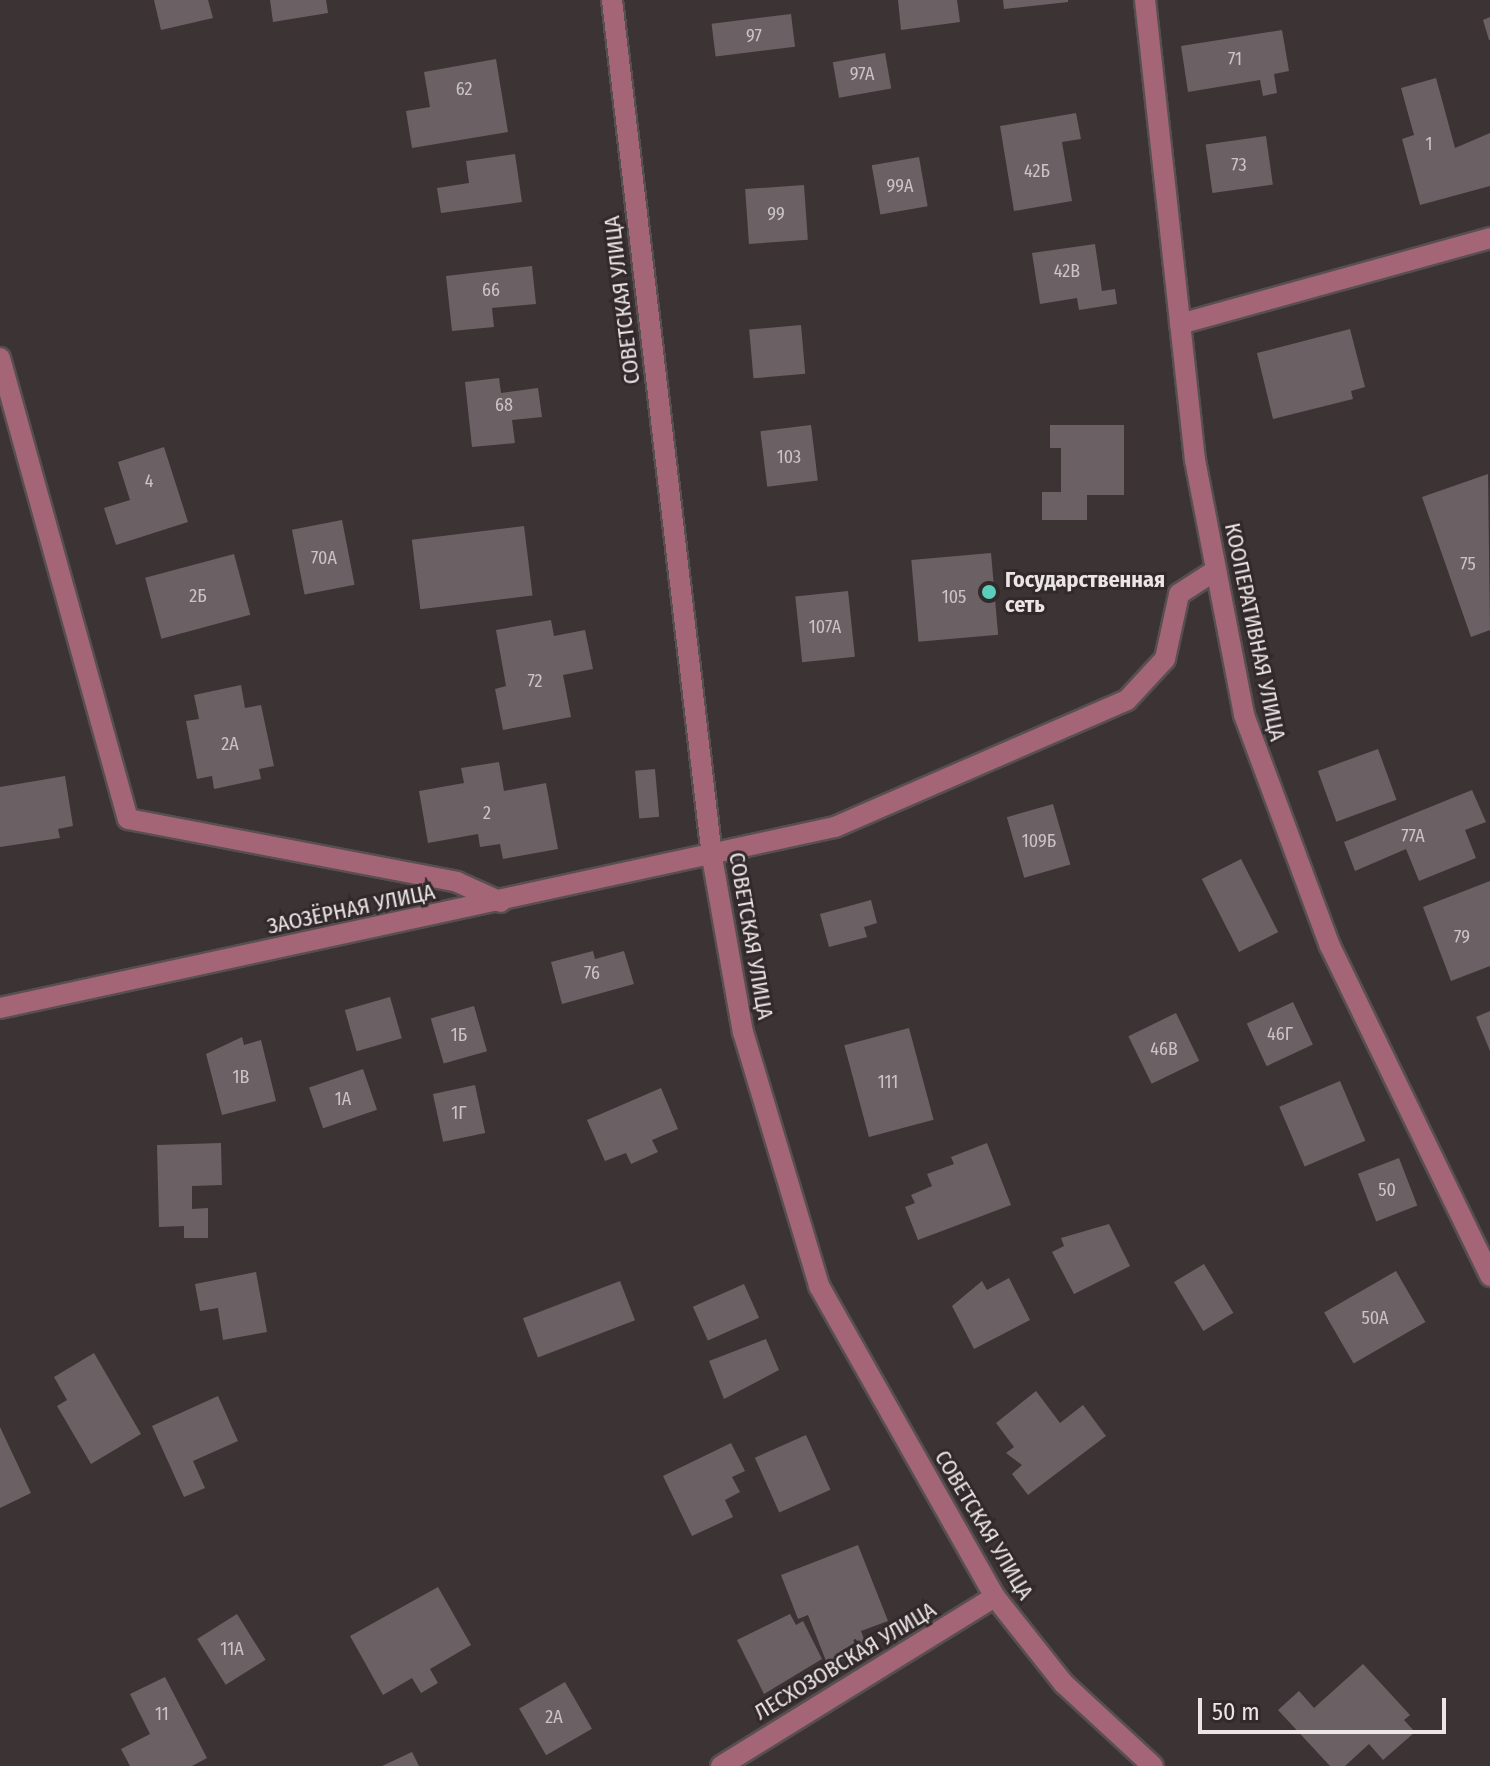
<!DOCTYPE html>
<html>
<head>
<meta charset="utf-8">
<style>
	body { margin:0 }
	#map { position:relative; width:1490px; height:1766px; overflow:hidden; background:#3c3335; font-family:"Fira Sans Condensed",sans-serif }
	div>[style] { position:absolute }
	.building>* { inset:0; background:#6b6164; transform-origin:0 0 }
	.roads { filter:drop-shadow(2px 0 #584f51) drop-shadow(-2px 0 #584f51) drop-shadow(0 2px #584f51) drop-shadow(0 -2px #584f51) }
	.minor>* { height:20px; margin:-10px; padding:0 10px; transform-origin:10px; border-radius:10px; background:#a46577 }
	.dots>* { width:22px; height:22px; translate:-50% -50%; box-sizing:border-box; border:4px solid #31292b; border-radius:50% }
	span { translate:-50% -50%; white-space:nowrap; text-align:center; line-height:1.15; -webkit-text-stroke:6px #31292b; paint-order:stroke }
	.number-label { font-size:18px; color:#cbc4c6 }
	.number-label span { -webkit-text-stroke-width:0 }
	.street-label { font-size:22px; color:#ebe5e6 }
	.poi-label { font-size:22px; color:#ebe5e6; font-weight:700 }
	.left { translate:0 -50%; text-align:left }
	.scale { position:absolute; left:1198px; top:1698px; width:248px; height:36px; box-sizing:border-box; border:4px solid #ebe5e6; border-top:0; padding-left:10px; font-size:24px; line-height:28px; white-space:nowrap; color:#ebe5e6; -webkit-text-stroke:6px #31292b; paint-order:stroke }
</style>
</head>
<body>
<div id="map">
	<div class="building">
		<i style="clip-path:polygon(154px 0,208px 0,213px 18px,161px 30px)"></i>
		<i style="clip-path:polygon(270px 0,326px 0,328px 13px,273px 22px)"></i>
		<i style="clip-path:polygon(898px 0,957px 0,960px 22px,901px 30px)"></i>
		<i style="clip-path:polygon(1003px 0,1068px 0,1068px 2px,1004px 9px)"></i>
		<i style="left:791px;top:14px;width:33px;height:80px;rotate:83deg"></i>
		<i style="clip-path:polygon(1490px 17px,1490px 40px,1489px 40px,1483px 20px)"></i>
		<i style="clip-path:polygon(1282px 30px,1289px 71px,1274px 74px,1277px 93px,1263px 96px,1260px 80px,1188px 92px,1181px 46px)"></i>
		<i style="left:885px;top:53px;width:36px;height:53px;rotate:80deg"></i>
		<i style="clip-path:polygon(496px 59px,508px 132px,412px 148px,406px 111px,430px 107px,424px 72px)"></i>
		<i style="clip-path:polygon(1436px 78px,1455px 148px,1490px 133px,1490px 186px,1420px 205px,1402px 139px,1414px 135px,1401px 88px)"></i>
		<i style="clip-path:polygon(1076px 113px,1081px 139px,1062px 142px,1072px 201px,1014px 211px,1000px 126px)"></i>
		<i style="left:1266px;top:136px;width:49px;height:61px;rotate:82deg"></i>
		<i style="clip-path:polygon(515px 154px,522px 202px,441px 213px,437px 188px,469px 183px,466px 161px)"></i>
		<i style="left:919px;top:157px;width:50px;height:48px;rotate:80deg"></i>
		<i style="left:804px;top:185px;width:55px;height:59px;rotate:86deg"></i>
		<i style="clip-path:polygon(1095px 244px,1102px 291px,1115px 289px,1117px 304px,1079px 310px,1077px 298px,1040px 304px,1032px 253px)"></i>
		<i style="clip-path:polygon(532px 266px,536px 304px,492px 308px,494px 327px,452px 331px,446px 276px)"></i>
		<i style="left:801px;top:325px;width:49px;height:52px;rotate:85deg"></i>
		<i style="clip-path:polygon(1350px 329px,1365px 387px,1351px 391px,1353px 399px,1273px 419px,1257px 353px)"></i>
		<i style="clip-path:polygon(499px 378px,501px 393px,538px 388px,542px 417px,512px 420px,515px 443px,472px 447px,465px 382px)"></i>
		<i style="left:811px;top:425px;width:56px;height:51px;rotate:83deg"></i>
		<i style="clip-path:polygon(1050px 425px,1124px 425px,1124px 495px,1087px 495px,1087px 520px,1042px 520px,1042px 492px,1061px 492px,1061px 448px,1050px 448px)"></i>
		<i style="clip-path:polygon(164px 447px,188px 522px,116px 545px,104px 508px,130px 500px,118px 462px)"></i>
		<i style="clip-path:polygon(1488px 474px,1490px 630px,1471px 637px,1422px 497px)"></i>
		<i style="left:342px;top:520px;width:66px;height:51px;rotate:79deg"></i>
		<i style="left:524px;top:526px;width:70px;height:113px;rotate:83deg"></i>
		<i style="left:991px;top:553px;width:82px;height:80px;rotate:85deg"></i>
		<i style="left:234px;top:554px;width:63px;height:92px;rotate:75deg"></i>
		<i style="left:848px;top:591px;width:66px;height:53px;rotate:84deg"></i>
		<i style="clip-path:polygon(551px 620px,554px 636px,585px 630px,593px 669px,563px 675px,571px 717px,503px 730px,495px 689px,506px 686px,496px 630px)"></i>
		<i style="clip-path:polygon(241px 685px,245px 708px,261px 705px,274px 766px,259px 769px,261px 779px,214px 789px,212px 776px,197px 779px,186px 721px,199px 719px,194px 695px)"></i>
		<i style="left:1378px;top:749px;width:54px;height:64px;rotate:70deg"></i>
		<i style="clip-path:polygon(499px 762px,504px 791px,546px 783px,558px 849px,503px 859px,500px 844px,480px 847px,478px 834px,428px 843px,419px 791px,464px 783px,461px 768px)"></i>
		<i style="left:655px;top:769px;width:48px;height:20px;rotate:85deg"></i>
		<i style="clip-path:polygon(65px 776px,73px 826px,58px 829px,60px 838px,0 847px,0 787px)"></i>
		<i style="clip-path:polygon(1472px 790px,1486px 822px,1465px 830px,1476px 858px,1419px 881px,1406px 849px,1355px 871px,1344px 842px)"></i>
		<i style="left:1053px;top:804px;width:63px;height:48px;rotate:74deg"></i>
		<i style="left:1241px;top:859px;width:82px;height:44px;rotate:63deg"></i>
		<i style="clip-path:polygon(1490px 881px,1490px 966px,1451px 981px,1423px 907px)"></i>
		<i style="clip-path:polygon(871px 900px,877px 923px,864px 927px,867px 937px,829px 947px,820px 914px)"></i>
		<i style="clip-path:polygon(593px 951px,595px 959px,624px 951px,634px 984px,562px 1004px,551px 962px)"></i>
		<i style="left:390px;top:997px;width:43px;height:47px;rotate:74deg"></i>
		<i style="left:1293px;top:1002px;width:47px;height:51px;rotate:65deg"></i>
		<i style="left:474px;top:1006px;width:47px;height:45px;rotate:74deg"></i>
		<i style="clip-path:polygon(1490px 1011px,1490px 1051px,1476px 1017px)"></i>
		<i style="left:1176px;top:1013px;width:53px;height:53px;rotate:64deg"></i>
		<i style="left:909px;top:1028px;width:95px;height:67px;rotate:75deg"></i>
		<i style="clip-path:polygon(242px 1037px,244px 1045px,261px 1040px,276px 1101px,222px 1115px,206px 1054px)"></i>
		<i style="left:363px;top:1069px;width:43px;height:57px;rotate:71deg"></i>
		<i style="left:1340px;top:1081px;width:65px;height:66px;rotate:67deg"></i>
		<i style="left:475px;top:1085px;width:49px;height:43px;rotate:78deg"></i>
		<i style="clip-path:polygon(661px 1088px,678px 1129px,652px 1140px,658px 1152px,631px 1164px,626px 1153px,605px 1161px,587px 1120px)"></i>
		<i style="clip-path:polygon(221px 1143px,222px 1185px,192px 1186px,192px 1209px,208px 1208px,208px 1238px,184px 1238px,184px 1226px,159px 1227px,157px 1145px)"></i>
		<i style="clip-path:polygon(987px 1143px,1011px 1205px,918px 1240px,905px 1207px,915px 1203px,911px 1195px,932px 1186px,927px 1174px,954px 1164px,951px 1157px)"></i>
		<i style="left:1399px;top:1158px;width:51px;height:44px;rotate:69deg"></i>
		<i style="clip-path:polygon(1109px 1224px,1130px 1266px,1074px 1294px,1052px 1252px,1064px 1246px,1061px 1238px)"></i>
		<i style="left:1204px;top:1264px;width:57px;height:35px;rotate:59deg"></i>
		<i style="left:1396px;top:1271px;width:59px;height:83px;rotate:60deg"></i>
		<i style="clip-path:polygon(256px 1272px,267px 1332px,223px 1340px,218px 1308px,200px 1311px,195px 1284px)"></i>
		<i style="clip-path:polygon(1009px 1278px,1030px 1320px,974px 1349px,952px 1306px,982px 1281px,987px 1290px)"></i>
		<i style="left:620px;top:1281px;width:42px;height:104px;rotate:69deg"></i>
		<i style="left:744px;top:1284px;width:37px;height:56px;rotate:66deg"></i>
		<i style="clip-path:polygon(766px 1339px,779px 1370px,724px 1399px,709px 1361px)"></i>
		<i style="clip-path:polygon(94px 1353px,141px 1434px,91px 1464px,57px 1406px,67px 1400px,54px 1377px)"></i>
		<i style="clip-path:polygon(1036px 1391px,1060px 1423px,1083px 1405px,1106px 1436px,1028px 1495px,1012px 1474px,1022px 1465px,1006px 1453px,1014px 1447px,996px 1423px)"></i>
		<i style="clip-path:polygon(218px 1396px,238px 1441px,193px 1461px,205px 1488px,184px 1497px,152px 1426px)"></i>
		<i style="clip-path:polygon(0 1427px,31px 1493px,0 1508px)"></i>
		<i style="left:806px;top:1435px;width:60px;height:56px;rotate:66deg"></i>
		<i style="clip-path:polygon(731px 1443px,745px 1471px,732px 1477px,740px 1492px,725px 1500px,733px 1517px,692px 1536px,663px 1476px)"></i>
		<i style="clip-path:polygon(858px 1545px,888px 1621px,861px 1631px,868px 1650px,828px 1666px,808px 1615px,798px 1619px,781px 1575px)"></i>
		<i style="clip-path:polygon(438px 1587px,471px 1645px,430px 1669px,438px 1683px,421px 1693px,412px 1678px,383px 1695px,350px 1636px)"></i>
		<i style="left:237px;top:1614px;width:54px;height:47px;rotate:58deg"></i>
		<i style="clip-path:polygon(790px 1614px,796px 1625px,803px 1621px,822px 1659px,764px 1694px,737px 1640px)"></i>
		<i style="clip-path:polygon(1363px 1664px,1410px 1715px,1404px 1720px,1415px 1732px,1383px 1760px,1369px 1744px,1345px 1766px,1330px 1766px,1278px 1710px,1299px 1691px,1314px 1708px)"></i>
		<i style="clip-path:polygon(165px 1677px,207px 1758px,192px 1766px,130px 1766px,121px 1749px,150px 1734px,130px 1694px)"></i>
		<i style="left:565px;top:1682px;width:54px;height:53px;rotate:60deg"></i>
		<i style="clip-path:polygon(412px 1752px,419px 1766px,382px 1766px)"></i>
	</div>
	<div class="roads">
		<div class="minor">
			<i style="left:612px;top:0;width:863px;rotate:83.34deg"></i>
			<i style="left:712px;top:857px;width:178px;rotate:80deg"></i>
			<i style="left:743px;top:1032px;width:265px;rotate:73.3deg"></i>
			<i style="left:819px;top:1286px;width:357px;rotate:60.5deg"></i>
			<i style="left:995px;top:1597px;width:111px;rotate:51.6deg"></i>
			<i style="left:1064px;top:1684px;width:121px;rotate:42.7deg"></i>
			<i style="left:1145px;top:0;width:463px;rotate:83.8deg"></i>
			<i style="left:1195px;top:460px;width:260px;rotate:79.1deg"></i>
			<i style="left:1244px;top:715px;width:246px;rotate:69.6deg"></i>
			<i style="left:1330px;top:946px;width:367px;rotate:64.1deg"></i>
			<i style="left:1180px;top:324px;width:322px;rotate:-15.5deg"></i>
			<i style="left:0;top:358px;width:478px;rotate:74.5deg"></i>
			<i style="left:128px;top:819px;width:335px;rotate:10.8deg"></i>
			<i style="left:457px;top:882px;width:48px;rotate:24.4deg"></i>
			<i style="left:0;top:1008px;width:854px;rotate:-12.23deg"></i>
			<i style="left:835px;top:827px;width:318px;rotate:-23.5deg"></i>
			<i style="left:1127px;top:700px;width:56px;rotate:-47.2deg"></i>
			<i style="left:1165px;top:659px;width:66px;rotate:-77.8deg"></i>
			<i style="left:1179px;top:594px;width:44px;rotate:-33deg"></i>
			<i style="left:721px;top:1766px;width:322px;rotate:-31.7deg"></i>
		</div>
	</div>
	<div class="dots">
		<i style="left:989px;top:592px;background:#5bcebb"></i>
	</div>
	<div class="number-label">
		<span style="left:754px;top:36px">97</span>
		<span style="left:1235px;top:59px">71</span>
		<span style="left:862px;top:74px">97А</span>
		<span style="left:464px;top:89px">62</span>
		<span style="left:1429px;top:144px">1</span>
		<span style="left:1239px;top:165px">73</span>
		<span style="left:1037px;top:171px">42Б</span>
		<span style="left:900px;top:186px">99А</span>
		<span style="left:776px;top:214px">99</span>
		<span style="left:1067px;top:271px">42В</span>
		<span style="left:491px;top:290px">66</span>
		<span style="left:504px;top:405px">68</span>
		<span style="left:789px;top:457px">103</span>
		<span style="left:149px;top:481px">4</span>
		<span style="left:324px;top:558px">70А</span>
		<span style="left:1468px;top:564px">75</span>
		<span style="left:198px;top:596px">2Б</span>
		<span style="left:954px;top:597px">105</span>
		<span style="left:825px;top:627px">107А</span>
		<span style="left:535px;top:681px">72</span>
		<span style="left:230px;top:744px">2А</span>
		<span style="left:487px;top:813px">2</span>
		<span style="left:1413px;top:836px">77А</span>
		<span style="left:1039px;top:841px">109Б</span>
		<span style="left:1462px;top:937px">79</span>
		<span style="left:592px;top:973px">76</span>
		<span style="left:1280px;top:1034px">46Г</span>
		<span style="left:459px;top:1035px">1Б</span>
		<span style="left:1164px;top:1049px">46В</span>
		<span style="left:241px;top:1077px">1В</span>
		<span style="left:888px;top:1082px">111</span>
		<span style="left:343px;top:1099px">1А</span>
		<span style="left:459px;top:1113px">1Г</span>
		<span style="left:1387px;top:1190px">50</span>
		<span style="left:1375px;top:1318px">50А</span>
		<span style="left:232px;top:1649px">11А</span>
		<span style="left:162px;top:1714px">11</span>
		<span style="left:554px;top:1717px">2А</span>
	</div>
	<div class="street-label">
		<span style="left:622px;top:300px;rotate:-97deg">СОВЕТСКАЯ УЛИЦА</span>
		<span style="left:1255px;top:632px;rotate:78deg">КООПЕРАТИВНАЯ УЛИЦА</span>
		<span style="left:351px;top:909px;rotate:-12deg">ЗАОЗЁРНАЯ УЛИЦА</span>
		<span style="left:751px;top:936px;rotate:80deg">СОВЕТСКАЯ УЛИЦА</span>
		<span style="left:984px;top:1525px;rotate:59deg">СОВЕТСКАЯ УЛИЦА</span>
		<span style="left:845px;top:1661px;rotate:-31deg">ЛЕСХОЗОВСКАЯ УЛИЦА</span>
	</div>
	<div class="poi-label">
		<span class="left" style="left:1005px;top:592px">Государственная<br>сеть</span>
	</div>
	<div class="scale">50 m</div>
</div>
</body>
</html>
